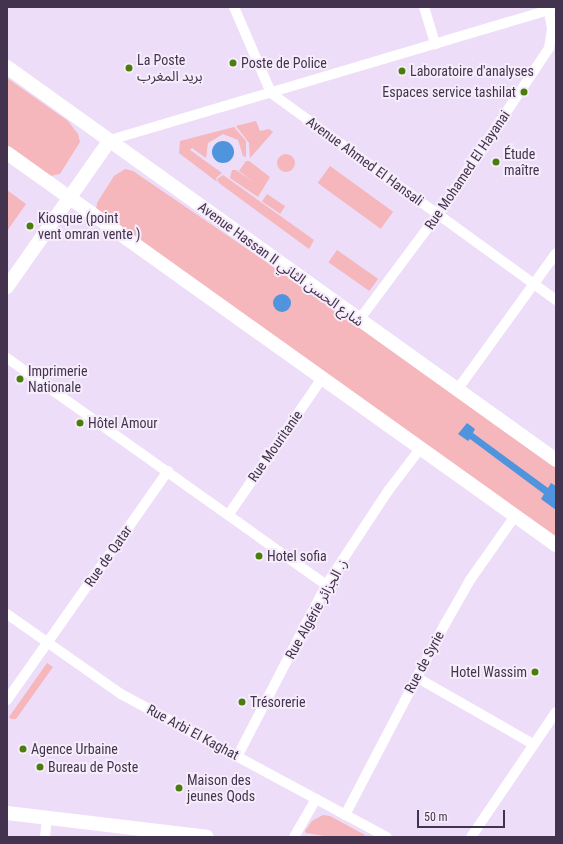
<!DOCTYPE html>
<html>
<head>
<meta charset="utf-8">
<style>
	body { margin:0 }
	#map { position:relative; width:563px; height:844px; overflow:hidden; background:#edddf8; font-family:"Roboto Condensed","Noto Sans Arabic",sans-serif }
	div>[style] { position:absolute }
	.green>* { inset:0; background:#f5b6bc; transform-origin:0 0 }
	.round { border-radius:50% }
	.water>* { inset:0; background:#5194de }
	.street>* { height:10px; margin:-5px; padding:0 5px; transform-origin:5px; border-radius:5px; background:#fff }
	.secondary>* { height:14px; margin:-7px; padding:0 7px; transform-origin:7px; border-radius:7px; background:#fff }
	.dots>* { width:11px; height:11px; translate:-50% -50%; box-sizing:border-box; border:2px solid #f6edfb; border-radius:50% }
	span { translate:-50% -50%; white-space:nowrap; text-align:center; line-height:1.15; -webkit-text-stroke:4px #f6edfb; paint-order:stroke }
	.poi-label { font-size:14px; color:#44334e }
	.left { translate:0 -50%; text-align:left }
	.right { translate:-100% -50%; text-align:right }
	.street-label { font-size:14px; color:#44334e }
	.frame { position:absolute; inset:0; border:8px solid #44334e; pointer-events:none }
	.scale { position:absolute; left:417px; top:810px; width:88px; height:18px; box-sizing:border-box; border:2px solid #44334e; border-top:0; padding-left:5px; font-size:12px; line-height:14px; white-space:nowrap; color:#44334e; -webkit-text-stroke:3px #f6edfb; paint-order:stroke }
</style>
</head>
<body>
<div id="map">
	<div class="green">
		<i style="clip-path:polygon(7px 78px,68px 121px,78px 134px,80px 142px,60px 174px,50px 176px,7px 150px)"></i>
		<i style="clip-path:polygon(256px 121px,260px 131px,269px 129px,273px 132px,250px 158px,249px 143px,236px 126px)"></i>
		<i style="clip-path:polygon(234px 127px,246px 141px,246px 157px,243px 156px,238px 140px,223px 134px,208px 143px,206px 158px,192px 148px,190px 150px,222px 173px,216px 178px,217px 182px,179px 153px,180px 141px)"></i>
		<i class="round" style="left:277px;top:154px;width:18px;height:18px"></i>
		<i style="clip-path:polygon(246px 161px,249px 161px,270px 177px,258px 197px,230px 178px,232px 170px,236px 170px,255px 183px,239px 171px)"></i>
		<i style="left:330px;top:166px;width:78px;height:21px;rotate:36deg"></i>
		<i style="clip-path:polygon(125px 169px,133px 171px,556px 460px,556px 543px,96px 210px,97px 203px,114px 176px)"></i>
		<i style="clip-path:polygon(223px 175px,314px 240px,309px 249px,219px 183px,217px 179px)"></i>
		<i style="clip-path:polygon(7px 190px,26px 204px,7px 231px)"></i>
		<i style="left:267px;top:194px;width:22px;height:9px;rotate:34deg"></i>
		<i style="left:337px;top:250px;width:50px;height:15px;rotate:35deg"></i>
		<i style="clip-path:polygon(47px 663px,53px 667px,16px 719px,11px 719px,9px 717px)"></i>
		<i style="clip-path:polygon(323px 815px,330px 816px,365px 835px,364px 837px,330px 837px,306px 833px,305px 831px,312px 821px)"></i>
	</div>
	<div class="water">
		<i class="round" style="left:212px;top:141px;width:22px;height:22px"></i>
		<i class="round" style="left:273px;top:294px;width:18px;height:18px"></i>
		<i style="clip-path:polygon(467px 423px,475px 429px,473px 433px,548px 488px,551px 483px,556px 486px,556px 510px,541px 499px,544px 494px,470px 439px,468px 441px,458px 434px)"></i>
	</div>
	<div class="street">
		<i style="left:234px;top:7px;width:94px;rotate:66.7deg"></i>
		<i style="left:424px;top:7px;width:39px;rotate:73deg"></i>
		<i style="left:271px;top:93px;width:352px;rotate:36deg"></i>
		<i style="left:110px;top:140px;width:465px;rotate:-16.5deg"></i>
		<i style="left:359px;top:320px;width:132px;rotate:-53.3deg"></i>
		<i style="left:438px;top:214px;width:200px;rotate:-56.2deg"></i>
		<i style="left:549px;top:48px;width:19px;rotate:-81deg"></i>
		<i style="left:552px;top:29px;width:22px;rotate:-100deg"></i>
		<i style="left:7px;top:358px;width:392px;rotate:35.4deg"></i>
		<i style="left:457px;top:390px;width:169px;rotate:-54.1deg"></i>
		<i style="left:229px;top:514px;width:165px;rotate:-55.6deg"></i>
		<i style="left:7px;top:614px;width:139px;rotate:35.1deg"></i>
		<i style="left:121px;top:694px;width:302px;rotate:28.3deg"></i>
		<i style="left:416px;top:677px;width:135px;rotate:29.8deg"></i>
		<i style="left:7px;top:700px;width:280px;rotate:-54.9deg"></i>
		<i style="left:237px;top:757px;width:194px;rotate:-62.6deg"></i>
		<i style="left:326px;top:585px;width:113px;rotate:-56.6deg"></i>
		<i style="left:388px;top:491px;width:53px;rotate:-52.7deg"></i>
		<i style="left:345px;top:815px;width:216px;rotate:-62.4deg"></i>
		<i style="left:445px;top:624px;width:51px;rotate:-60.4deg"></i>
		<i style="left:470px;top:580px;width:78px;rotate:-54.9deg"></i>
		<i style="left:45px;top:837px;width:19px;rotate:-84deg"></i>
		<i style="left:294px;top:837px;width:44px;rotate:-59.9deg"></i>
		<i style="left:471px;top:837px;width:151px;rotate:-55.8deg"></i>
	</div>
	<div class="secondary">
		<i style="left:7px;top:67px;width:675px;rotate:35.6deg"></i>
		<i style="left:7px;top:153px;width:675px;rotate:35.53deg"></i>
		<i style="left:7px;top:287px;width:179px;rotate:-55deg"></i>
		<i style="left:7px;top:813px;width:201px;rotate:6.8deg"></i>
	</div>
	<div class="dots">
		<i style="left:233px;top:63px;background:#4a7d0c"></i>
		<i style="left:129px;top:68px;background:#4a7d0c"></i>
		<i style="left:402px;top:71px;background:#4a7d0c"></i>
		<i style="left:524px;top:92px;background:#4a7d0c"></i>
		<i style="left:496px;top:162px;background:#4a7d0c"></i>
		<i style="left:30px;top:226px;background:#4a7d0c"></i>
		<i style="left:20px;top:379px;background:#4a7d0c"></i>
		<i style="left:80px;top:423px;background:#4a7d0c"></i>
		<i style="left:259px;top:556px;background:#4a7d0c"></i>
		<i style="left:535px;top:672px;background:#4a7d0c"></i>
		<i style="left:242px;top:702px;background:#4a7d0c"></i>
		<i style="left:23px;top:749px;background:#4a7d0c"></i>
		<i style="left:40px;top:767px;background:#4a7d0c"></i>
		<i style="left:179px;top:788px;background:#4a7d0c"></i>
	</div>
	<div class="poi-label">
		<span class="left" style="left:137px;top:68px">La Poste<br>بريد المغرب</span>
		<span class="left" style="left:241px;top:63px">Poste de Police</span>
		<span class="left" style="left:410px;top:71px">Laboratoire d'analyses</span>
		<span class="right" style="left:516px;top:92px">Espaces service tashilat</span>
		<span class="left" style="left:504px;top:162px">Étude<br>maître</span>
		<span class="left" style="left:38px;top:226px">Kiosque (point<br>vent omran vente )</span>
		<span class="left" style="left:28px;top:379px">Imprimerie<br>Nationale</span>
		<span class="left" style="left:88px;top:423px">Hôtel Amour</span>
		<span class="left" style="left:267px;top:556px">Hotel sofia</span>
		<span class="right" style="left:527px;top:672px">Hotel Wassim</span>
		<span class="left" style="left:250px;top:702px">Trésorerie</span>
		<span class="left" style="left:31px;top:749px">Agence Urbaine</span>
		<span class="left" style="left:48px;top:767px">Bureau de Poste</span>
		<span class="left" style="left:187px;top:788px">Maison des<br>jeunes Qods</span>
	</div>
	<div class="street-label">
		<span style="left:365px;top:161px;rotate:36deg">Avenue Ahmed El Hansali</span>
		<span style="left:467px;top:170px;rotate:-56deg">Rue Mohamed El Hayanai</span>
		<span style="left:281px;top:264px;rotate:36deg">Avenue Hassan II شارع الحسن الثاني</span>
		<span style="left:275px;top:446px;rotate:-55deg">Rue Mouritanie</span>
		<span style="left:108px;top:556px;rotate:-55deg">Rue de Qatar</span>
		<span style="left:316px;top:609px;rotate:-61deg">Rue Algérie ز. الجزائر</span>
		<span style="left:424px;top:662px;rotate:-62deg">Rue de Syrie</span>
		<span style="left:193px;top:732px;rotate:28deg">Rue Arbi El Kaghat</span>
	</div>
	<div class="frame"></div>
	<div class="scale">50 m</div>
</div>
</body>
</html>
